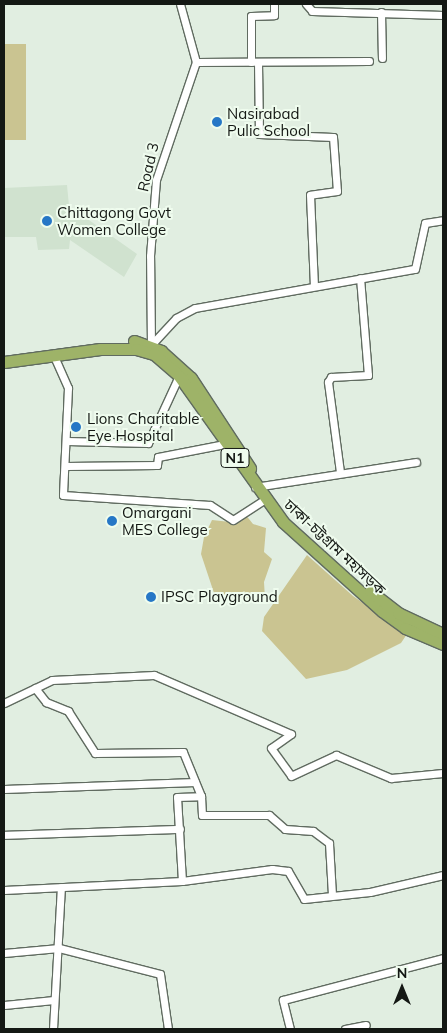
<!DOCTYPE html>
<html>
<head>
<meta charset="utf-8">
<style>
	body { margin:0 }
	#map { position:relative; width:447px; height:1033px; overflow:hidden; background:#e1eee1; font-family:Mulish,"Noto Sans Bengali",sans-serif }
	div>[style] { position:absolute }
	.built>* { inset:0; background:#d0e2cf }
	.green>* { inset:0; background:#cac491; transform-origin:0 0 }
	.roads { filter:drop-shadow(1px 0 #606b60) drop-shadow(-1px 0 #606b60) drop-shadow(0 1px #606b60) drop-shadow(0 -1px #606b60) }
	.minor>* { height:7px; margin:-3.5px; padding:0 3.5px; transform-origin:3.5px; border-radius:3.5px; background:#fff }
	.trunk>* { height:11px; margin:-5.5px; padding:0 5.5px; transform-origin:5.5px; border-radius:5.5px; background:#9eb368 }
	.dots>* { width:14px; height:14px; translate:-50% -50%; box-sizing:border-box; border:2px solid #effcee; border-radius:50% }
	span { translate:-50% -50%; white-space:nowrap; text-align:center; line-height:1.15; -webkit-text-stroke:4px #effcee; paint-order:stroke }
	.shield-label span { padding:1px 4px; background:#effcee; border:1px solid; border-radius:4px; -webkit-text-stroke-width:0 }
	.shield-label { font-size:14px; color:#141814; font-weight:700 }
	.poi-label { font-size:15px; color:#141814 }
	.left { translate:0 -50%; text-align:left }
	.street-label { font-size:15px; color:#141814 }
	.frame { position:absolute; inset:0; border:5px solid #141814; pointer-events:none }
	.north { position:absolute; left:377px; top:963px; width:50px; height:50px; -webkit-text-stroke:4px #effcee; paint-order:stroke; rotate:0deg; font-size:14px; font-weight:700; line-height:20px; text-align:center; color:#141814 }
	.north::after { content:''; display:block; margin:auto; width:18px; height:22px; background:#141814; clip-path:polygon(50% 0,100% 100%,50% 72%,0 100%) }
</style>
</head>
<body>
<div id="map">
	<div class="built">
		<i style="clip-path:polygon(67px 185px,69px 206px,137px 254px,124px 277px,70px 240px,69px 249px,38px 250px,36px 237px,4px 237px,4px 188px)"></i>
	</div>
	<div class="green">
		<i style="left:4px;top:44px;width:22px;height:96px"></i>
		<i style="clip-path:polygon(245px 514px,253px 524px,266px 528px,264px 552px,272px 559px,264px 582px,265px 599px,215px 596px,201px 554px,204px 537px,212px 520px,230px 522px)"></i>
		<i style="clip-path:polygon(307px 555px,353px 596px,407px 634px,401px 643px,347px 670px,306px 679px,262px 631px,264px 617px)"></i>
	</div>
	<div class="roads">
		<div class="minor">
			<i style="left:306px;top:4px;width:9px;rotate:49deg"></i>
			<i style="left:312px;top:11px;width:131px;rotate:1.7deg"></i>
			<i style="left:381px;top:12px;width:46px;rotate:88.8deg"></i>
			<i style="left:196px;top:62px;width:173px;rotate:-0.3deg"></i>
			<i style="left:251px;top:62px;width:46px;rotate:-90deg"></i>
			<i style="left:251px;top:16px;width:23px;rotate:-2deg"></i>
			<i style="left:274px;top:15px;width:11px;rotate:-90deg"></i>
			<i style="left:258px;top:62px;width:72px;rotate:89.2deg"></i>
			<i style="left:259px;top:134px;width:74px;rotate:2.3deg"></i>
			<i style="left:333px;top:137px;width:54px;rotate:85.8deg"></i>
			<i style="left:337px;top:191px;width:27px;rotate:172deg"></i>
			<i style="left:310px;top:195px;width:91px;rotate:87.5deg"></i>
			<i style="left:151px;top:345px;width:89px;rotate:-90.6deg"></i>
			<i style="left:150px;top:256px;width:76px;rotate:-85.5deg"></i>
			<i style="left:156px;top:180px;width:125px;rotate:-71.3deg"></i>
			<i style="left:196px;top:62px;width:60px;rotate:-105.4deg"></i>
			<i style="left:151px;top:345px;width:37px;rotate:-47deg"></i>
			<i style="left:176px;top:318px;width:21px;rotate:-28deg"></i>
			<i style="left:195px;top:308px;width:223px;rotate:-10.1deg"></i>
			<i style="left:415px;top:269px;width:47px;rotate:-77.7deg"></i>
			<i style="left:425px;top:223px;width:18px;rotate:-9deg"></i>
			<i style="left:53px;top:354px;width:37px;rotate:66deg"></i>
			<i style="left:68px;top:388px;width:107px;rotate:92.7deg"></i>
			<i style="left:63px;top:495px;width:147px;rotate:3.9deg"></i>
			<i style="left:210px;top:505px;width:27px;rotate:33deg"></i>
			<i style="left:233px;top:520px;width:37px;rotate:-33deg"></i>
			<i style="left:67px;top:441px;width:81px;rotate:1.4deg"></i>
			<i style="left:148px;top:443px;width:74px;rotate:-65.2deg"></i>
			<i style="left:66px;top:466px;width:91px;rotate:-0.6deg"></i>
			<i style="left:157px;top:465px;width:8px;rotate:-83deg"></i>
			<i style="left:158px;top:457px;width:68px;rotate:-11deg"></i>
			<i style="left:340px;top:472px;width:91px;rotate:-97.6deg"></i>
			<i style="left:328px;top:382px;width:6px;rotate:-59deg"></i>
			<i style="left:331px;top:377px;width:37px;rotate:-3deg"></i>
			<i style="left:368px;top:375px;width:97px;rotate:-94.7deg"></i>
			<i style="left:255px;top:487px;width:163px;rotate:-8.8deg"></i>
			<i style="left:35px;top:688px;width:18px;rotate:52deg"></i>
			<i style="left:46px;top:702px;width:24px;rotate:22deg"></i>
			<i style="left:68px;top:711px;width:50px;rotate:57.3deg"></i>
			<i style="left:95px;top:753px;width:88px;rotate:-0.7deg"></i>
			<i style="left:183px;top:752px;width:48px;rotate:67.8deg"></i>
			<i style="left:4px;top:703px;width:53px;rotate:-25.6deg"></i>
			<i style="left:52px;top:680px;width:102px;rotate:-2.8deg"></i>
			<i style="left:154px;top:675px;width:149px;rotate:23.3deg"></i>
			<i style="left:291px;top:734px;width:24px;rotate:145deg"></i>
			<i style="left:271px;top:748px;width:34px;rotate:54deg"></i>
			<i style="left:291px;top:776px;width:50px;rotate:-25deg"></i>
			<i style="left:336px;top:755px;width:60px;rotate:22.7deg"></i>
			<i style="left:391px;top:778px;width:52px;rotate:-5.5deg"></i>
			<i style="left:4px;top:789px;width:191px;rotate:-2.1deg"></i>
			<i style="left:4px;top:835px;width:176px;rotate:-2deg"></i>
			<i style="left:182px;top:881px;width:84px;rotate:-93.4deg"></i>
			<i style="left:177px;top:797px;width:24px;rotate:-2deg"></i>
			<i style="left:201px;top:796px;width:19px;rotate:87deg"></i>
			<i style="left:202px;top:815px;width:67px"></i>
			<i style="left:269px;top:815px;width:21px;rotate:41deg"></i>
			<i style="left:285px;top:829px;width:28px;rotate:4deg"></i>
			<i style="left:313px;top:831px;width:20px;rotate:37deg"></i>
			<i style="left:329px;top:843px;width:52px;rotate:86.7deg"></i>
			<i style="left:4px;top:890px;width:178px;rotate:-2.9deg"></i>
			<i style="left:182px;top:881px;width:91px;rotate:-7.6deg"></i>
			<i style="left:272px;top:869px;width:16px;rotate:7deg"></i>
			<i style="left:288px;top:871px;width:32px;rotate:60deg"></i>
			<i style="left:304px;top:899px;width:66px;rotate:-6.1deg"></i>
			<i style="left:370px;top:892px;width:75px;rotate:-13.1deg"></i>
			<i style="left:4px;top:953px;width:55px;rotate:-5.2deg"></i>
			<i style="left:59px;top:948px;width:104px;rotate:14.4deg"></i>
			<i style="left:160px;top:974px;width:56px;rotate:81.7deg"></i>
			<i style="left:4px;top:1005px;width:50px;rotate:-5.7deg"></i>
			<i style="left:53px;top:1029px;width:142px;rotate:-86.8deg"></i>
			<i style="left:290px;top:1029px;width:30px;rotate:-104deg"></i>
			<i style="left:283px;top:1000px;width:165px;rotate:-14.7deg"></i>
			<i style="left:345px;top:1029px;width:21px;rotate:-11deg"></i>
		</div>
		<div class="trunk">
			<i style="left:134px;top:341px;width:29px;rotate:20deg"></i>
			<i style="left:161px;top:351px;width:40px;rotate:42deg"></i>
			<i style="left:191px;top:378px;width:108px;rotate:56.8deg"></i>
			<i style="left:4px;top:362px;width:97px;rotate:-7.7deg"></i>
			<i style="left:100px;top:349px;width:36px"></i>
			<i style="left:136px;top:349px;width:19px;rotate:16deg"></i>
			<i style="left:154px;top:354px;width:33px;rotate:41deg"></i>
			<i style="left:179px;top:376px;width:179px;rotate:54.5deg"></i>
			<i style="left:283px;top:522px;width:133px;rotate:42deg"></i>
			<i style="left:382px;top:611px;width:29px;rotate:36deg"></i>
			<i style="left:405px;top:628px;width:41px;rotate:22.8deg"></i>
			<i style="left:370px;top:591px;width:36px;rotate:38deg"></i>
			<i style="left:398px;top:613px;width:50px;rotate:25deg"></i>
		</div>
	</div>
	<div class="dots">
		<i style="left:217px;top:122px;background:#2677c6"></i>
		<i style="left:47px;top:221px;background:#2677c6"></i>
		<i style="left:76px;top:427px;background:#2677c6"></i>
		<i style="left:112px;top:521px;background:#2677c6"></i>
		<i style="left:151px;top:597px;background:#2677c6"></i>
	</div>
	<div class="shield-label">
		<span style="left:235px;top:458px">N1</span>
	</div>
	<div class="poi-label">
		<span class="left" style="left:227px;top:122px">Nasirabad<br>Pulic School</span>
		<span class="left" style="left:57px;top:221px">Chittagong Govt<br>Women College</span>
		<span class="left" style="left:87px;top:427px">Lions Charitable<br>Eye Hospital</span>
		<span class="left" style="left:122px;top:521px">Omargani<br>MES College</span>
		<span class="left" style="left:161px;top:597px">IPSC Playground</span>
	</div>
	<div class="street-label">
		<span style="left:148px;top:167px;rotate:-77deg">Road 3</span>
		<span style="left:335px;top:547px;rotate:43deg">ঢাকা-চট্টগ্রাম মহাসড়ক</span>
	</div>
	<div class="frame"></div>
	<div class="north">N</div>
</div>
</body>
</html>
